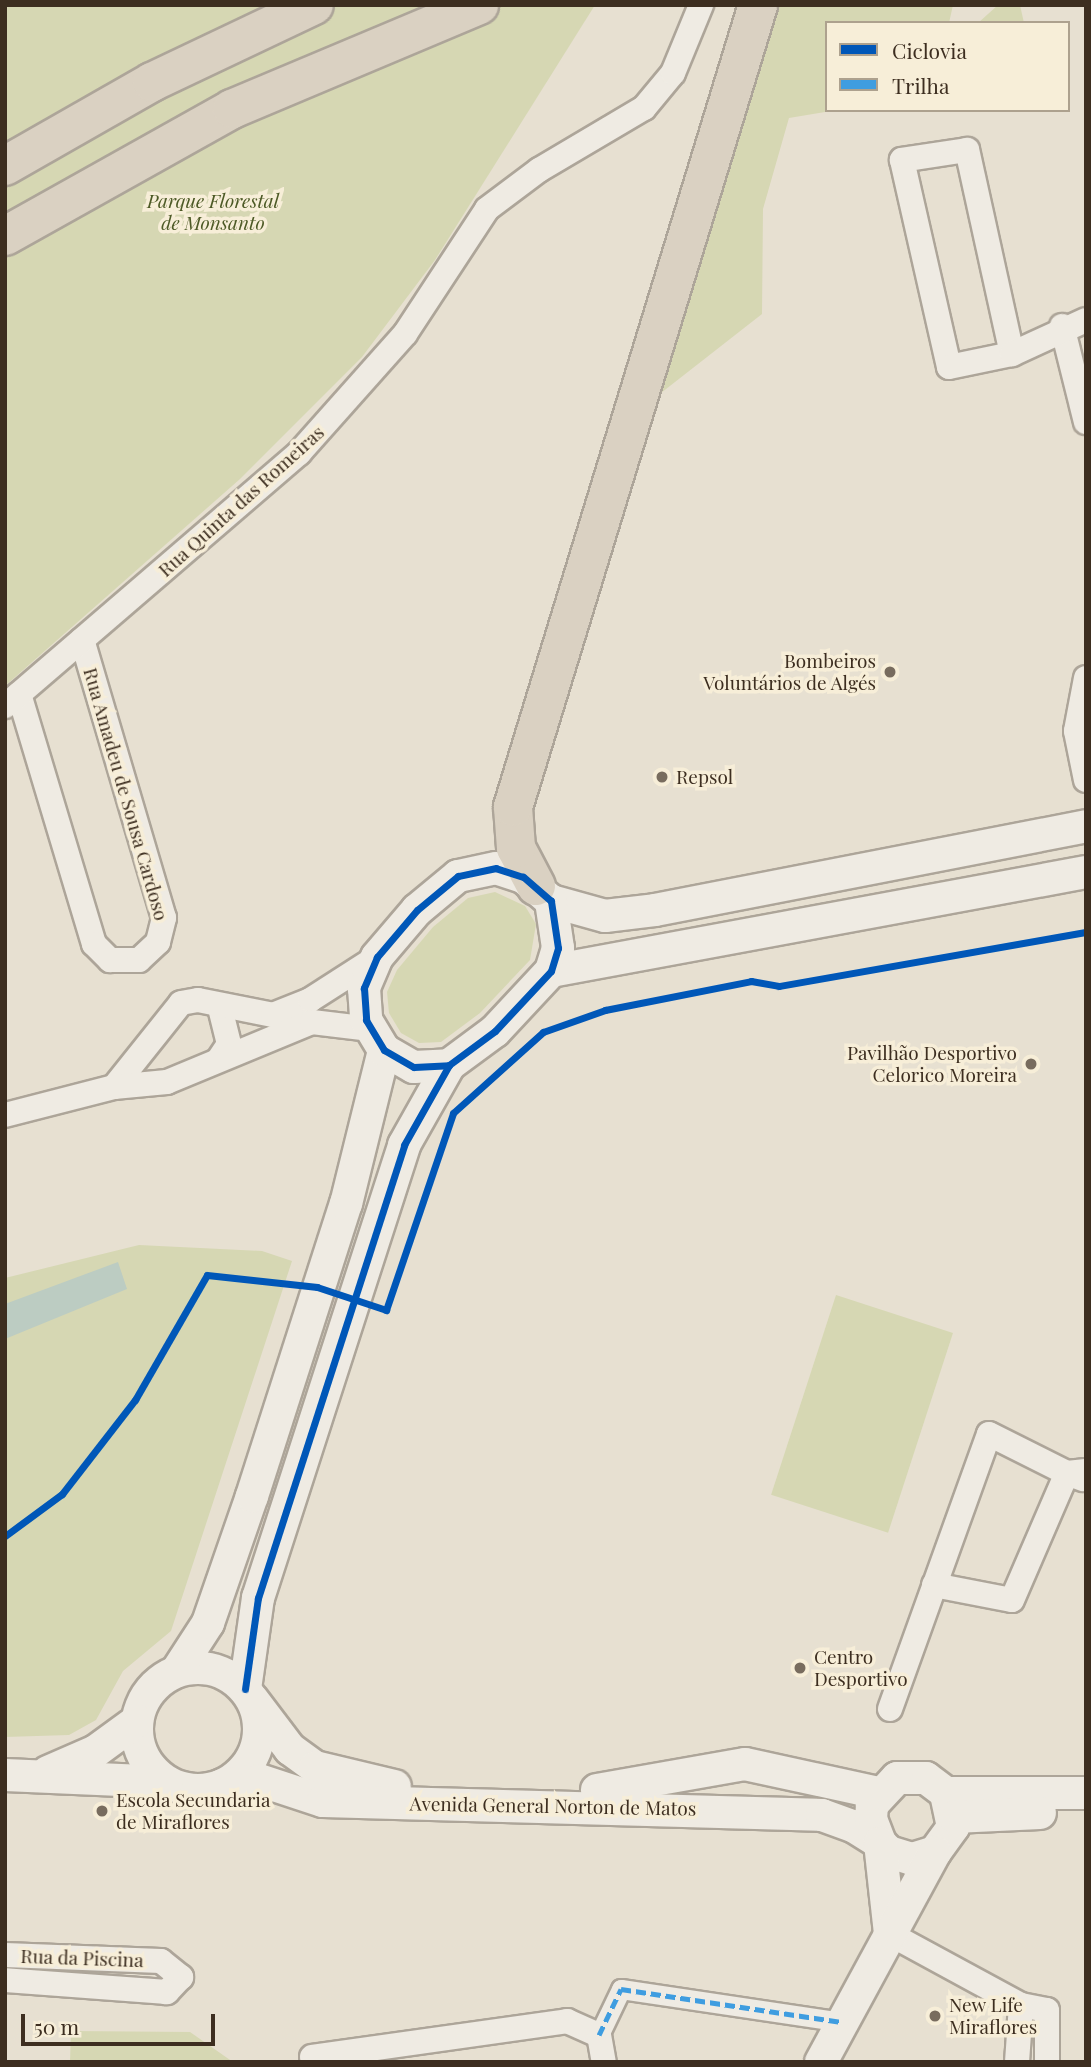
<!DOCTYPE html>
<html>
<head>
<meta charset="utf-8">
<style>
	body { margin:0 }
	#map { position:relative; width:1091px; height:2067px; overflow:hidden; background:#e7e0d1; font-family:"Playfair Display",serif }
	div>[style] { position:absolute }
	.green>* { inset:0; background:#d6d7b3; transform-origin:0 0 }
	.water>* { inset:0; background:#bcccc2 }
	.roads { filter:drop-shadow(2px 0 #ada599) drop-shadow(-2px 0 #ada599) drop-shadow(0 2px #ada599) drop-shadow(0 -2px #ada599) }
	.pedestrian>* { height:19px; margin:-9.5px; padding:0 9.5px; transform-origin:9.5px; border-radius:9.5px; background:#efebe3 }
	.minor>* { height:24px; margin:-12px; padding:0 12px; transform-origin:12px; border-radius:12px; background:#efebe3 }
	.tertiary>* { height:32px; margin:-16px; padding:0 16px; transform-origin:16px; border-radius:16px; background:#efebe3 }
	.tertiary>.ring { margin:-16px; padding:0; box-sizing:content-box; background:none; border:32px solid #efebe3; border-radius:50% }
	.motorway>* { height:38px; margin:-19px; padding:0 19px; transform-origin:19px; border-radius:19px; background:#dad1c2 }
	.quiet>* { height:5px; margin-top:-2.5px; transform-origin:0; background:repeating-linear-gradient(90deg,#3f9de0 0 10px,transparent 0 15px) }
	.cycleway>* { height:7px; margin:-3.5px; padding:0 3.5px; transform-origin:3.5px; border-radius:3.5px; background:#0057b8 }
	.dots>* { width:19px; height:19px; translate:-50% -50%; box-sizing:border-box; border:4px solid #f7eed8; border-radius:50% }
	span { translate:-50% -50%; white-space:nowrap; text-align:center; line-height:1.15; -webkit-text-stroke:7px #f7eed8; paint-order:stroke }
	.park-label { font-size:19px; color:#4d5a26; font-style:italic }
	.street-label { font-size:19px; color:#3d2e20 }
	.poi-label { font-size:19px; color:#3d2e20 }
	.right { translate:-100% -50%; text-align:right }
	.left { translate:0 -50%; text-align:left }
	.frame { position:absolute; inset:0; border:7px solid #3d2e20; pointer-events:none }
	.legend { position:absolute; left:825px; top:21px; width:245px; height:91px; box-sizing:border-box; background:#f7eed8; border:2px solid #ada18e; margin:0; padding:9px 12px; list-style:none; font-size:21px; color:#3d2e20 }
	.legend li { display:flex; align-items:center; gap:14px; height:35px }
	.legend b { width:35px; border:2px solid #ada18e }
	.scale { position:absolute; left:21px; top:2014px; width:194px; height:32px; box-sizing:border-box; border:4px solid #3d2e20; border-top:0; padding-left:9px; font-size:21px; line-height:24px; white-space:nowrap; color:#3d2e20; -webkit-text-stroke:5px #f7eed8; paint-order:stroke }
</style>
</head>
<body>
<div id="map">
	<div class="green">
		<i style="clip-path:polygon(5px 5px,595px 5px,435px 260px,362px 357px,240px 479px,5px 686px)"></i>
		<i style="clip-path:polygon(778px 5px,953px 5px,949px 23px,827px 23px,831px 111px,789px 118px,763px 209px,762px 314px,652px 400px)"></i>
		<i style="clip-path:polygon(998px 5px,1020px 5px,1024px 23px,978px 23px)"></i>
		<i style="clip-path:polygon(495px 892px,525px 906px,536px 924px,530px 960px,480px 1013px,441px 1042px,419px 1043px,401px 1033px,389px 1013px,387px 992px,397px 970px,433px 927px,468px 898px)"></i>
		<i style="clip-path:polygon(139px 1245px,262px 1251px,292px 1261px,171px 1631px,123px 1671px,96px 1720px,69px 1735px,5px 1737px,5px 1278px)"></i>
		<i style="left:836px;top:1295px;width:123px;height:210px;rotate:18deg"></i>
		<i style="clip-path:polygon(71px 2031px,190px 2032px,233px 2062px,70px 2062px)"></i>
	</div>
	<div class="water">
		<i style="clip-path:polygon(118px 1262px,127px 1289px,5px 1339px,5px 1304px)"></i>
	</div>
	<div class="roads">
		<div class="pedestrian">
			<i style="left:599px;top:2035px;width:51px;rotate:-64.4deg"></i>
			<i style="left:621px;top:1989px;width:223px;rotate:8.5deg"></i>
		</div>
		<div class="minor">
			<i style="left:1062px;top:326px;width:99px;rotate:76deg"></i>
			<i style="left:1012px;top:354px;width:209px;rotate:-102.4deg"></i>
			<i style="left:967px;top:150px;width:66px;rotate:171.3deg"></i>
			<i style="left:902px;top:160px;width:212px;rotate:77.2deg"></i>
			<i style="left:949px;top:367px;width:64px;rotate:-11.7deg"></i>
			<i style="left:1012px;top:354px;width:81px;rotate:-24.7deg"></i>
			<i style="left:1086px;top:678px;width:54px;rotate:100.7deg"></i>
			<i style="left:1076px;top:731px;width:50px;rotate:78.5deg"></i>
			<i style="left:19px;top:694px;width:261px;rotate:73.3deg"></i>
			<i style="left:94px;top:944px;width:23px;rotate:45deg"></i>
			<i style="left:110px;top:960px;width:29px"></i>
			<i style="left:139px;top:960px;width:26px;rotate:-43deg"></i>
			<i style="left:158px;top:942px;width:25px;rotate:-76deg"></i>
			<i style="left:164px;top:918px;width:290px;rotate:-106.4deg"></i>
			<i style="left:5px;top:706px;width:388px;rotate:-40.7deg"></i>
			<i style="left:299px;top:453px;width:159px;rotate:-48.3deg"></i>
			<i style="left:405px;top:334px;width:149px;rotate:-56.7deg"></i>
			<i style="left:487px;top:209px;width:65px;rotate:-36.9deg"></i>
			<i style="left:539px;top:170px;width:122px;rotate:-30.6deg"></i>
			<i style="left:644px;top:108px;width:45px;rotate:-50.4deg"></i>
			<i style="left:673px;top:73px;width:74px;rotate:-67.6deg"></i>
			<i style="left:219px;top:1059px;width:18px;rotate:-56deg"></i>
			<i style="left:229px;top:1044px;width:38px;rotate:-104deg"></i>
			<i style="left:114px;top:1087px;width:107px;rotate:-51.4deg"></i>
			<i style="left:181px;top:1003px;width:17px;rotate:-10deg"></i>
			<i style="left:198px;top:1000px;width:76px;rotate:11.3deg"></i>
			<i style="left:273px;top:1015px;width:40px;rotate:-22deg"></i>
			<i style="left:310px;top:1000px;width:80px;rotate:-32.7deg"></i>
			<i style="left:5px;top:1115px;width:113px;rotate:-14.4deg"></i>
			<i style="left:114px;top:1087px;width:53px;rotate:-5.4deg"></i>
			<i style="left:167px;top:1082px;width:157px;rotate:-22.5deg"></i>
			<i style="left:312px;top:1022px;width:59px;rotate:6.8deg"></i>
			<i style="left:934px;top:1585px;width:79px;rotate:10.9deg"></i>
			<i style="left:1012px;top:1600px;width:138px;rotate:-66.6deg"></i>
			<i style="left:1067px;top:1473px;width:17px;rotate:21deg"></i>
			<i style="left:890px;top:1709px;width:292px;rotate:-70.2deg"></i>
			<i style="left:989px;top:1434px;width:87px;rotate:26.6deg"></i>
			<i style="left:1067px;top:1473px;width:19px;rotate:-6deg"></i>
			<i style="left:890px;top:1934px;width:149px;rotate:28.5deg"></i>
			<i style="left:1021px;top:2005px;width:57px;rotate:94deg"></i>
			<i style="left:5px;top:1955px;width:156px;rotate:2.2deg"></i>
			<i style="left:161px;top:1961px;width:26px;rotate:39deg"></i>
			<i style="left:181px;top:1977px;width:21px;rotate:133deg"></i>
			<i style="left:167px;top:1992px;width:162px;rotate:-175.8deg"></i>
			<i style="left:1021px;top:2005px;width:26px;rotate:11deg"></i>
			<i style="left:1047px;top:2010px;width:52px;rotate:90deg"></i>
			<i style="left:312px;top:2057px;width:258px;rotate:-8deg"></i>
			<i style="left:567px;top:2021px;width:35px;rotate:24deg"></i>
			<i style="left:599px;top:2035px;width:27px;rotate:80deg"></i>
		</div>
		<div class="tertiary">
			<i style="left:551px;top:901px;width:56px;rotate:15.5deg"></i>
			<i style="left:605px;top:916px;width:50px;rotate:-6.8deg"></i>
			<i style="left:655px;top:910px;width:439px;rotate:-11deg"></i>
			<i style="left:551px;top:971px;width:544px;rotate:-10.48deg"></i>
			<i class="ring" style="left:137px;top:1668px;width:90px;height:90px"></i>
			<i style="left:177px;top:1671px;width:57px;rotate:-57.1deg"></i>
			<i style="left:208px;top:1623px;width:134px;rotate:-70.9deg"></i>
			<i style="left:252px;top:1496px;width:307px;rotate:-72.2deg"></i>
			<i style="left:346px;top:1204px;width:159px;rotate:-76.1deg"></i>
			<i style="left:245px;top:1689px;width:92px;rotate:-81.9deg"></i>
			<i style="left:258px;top:1598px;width:476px;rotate:-72.1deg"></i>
			<i style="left:404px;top:1145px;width:92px;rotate:-60.6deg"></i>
			<i style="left:449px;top:1065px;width:57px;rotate:-36.5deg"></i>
			<i style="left:495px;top:1031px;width:82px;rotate:-47deg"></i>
			<i style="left:551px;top:971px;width:24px;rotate:-73deg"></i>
			<i style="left:558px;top:948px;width:48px;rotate:-98.5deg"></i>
			<i style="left:551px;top:901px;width:37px;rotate:-139deg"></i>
			<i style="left:523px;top:877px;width:28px;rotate:-162deg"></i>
			<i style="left:496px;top:868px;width:39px;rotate:168deg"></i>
			<i style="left:458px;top:876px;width:53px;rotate:140.3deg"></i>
			<i style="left:417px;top:910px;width:62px;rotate:130.4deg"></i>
			<i style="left:377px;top:957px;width:34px;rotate:113deg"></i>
			<i style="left:364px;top:988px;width:32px;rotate:86deg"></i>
			<i style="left:366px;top:1020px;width:35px;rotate:59deg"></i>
			<i style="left:384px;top:1050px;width:34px;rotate:30deg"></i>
			<i style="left:414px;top:1067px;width:35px;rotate:-3deg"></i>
			<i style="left:252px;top:1699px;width:63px;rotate:52.8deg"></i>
			<i style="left:290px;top:1749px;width:31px;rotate:36deg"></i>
			<i style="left:315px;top:1767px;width:82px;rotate:13.4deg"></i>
			<i style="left:48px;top:1772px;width:52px;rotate:-23.6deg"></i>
			<i style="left:96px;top:1751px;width:51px;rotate:-36.2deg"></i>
			<i style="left:5px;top:1775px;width:162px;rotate:2.5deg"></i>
			<i style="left:222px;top:1785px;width:37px;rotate:-8deg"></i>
			<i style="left:259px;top:1780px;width:67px;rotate:18.2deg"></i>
			<i style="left:323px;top:1801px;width:499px;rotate:1.6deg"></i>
			<i style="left:822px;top:1815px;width:33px;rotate:20deg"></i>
			<i style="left:853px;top:1826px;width:32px;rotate:32deg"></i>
			<i style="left:880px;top:1843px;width:13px;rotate:45deg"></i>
			<i style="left:889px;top:1852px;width:24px;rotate:17deg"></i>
			<i style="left:912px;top:1859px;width:24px;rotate:-17deg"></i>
			<i style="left:935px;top:1852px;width:31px;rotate:-54deg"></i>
			<i style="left:953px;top:1827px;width:35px;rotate:-102deg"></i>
			<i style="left:946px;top:1793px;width:25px;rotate:-143deg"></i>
			<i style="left:926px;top:1778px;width:29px;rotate:180deg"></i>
			<i style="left:897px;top:1778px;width:37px;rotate:133deg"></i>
			<i style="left:872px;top:1805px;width:14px;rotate:94deg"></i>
			<i style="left:871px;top:1819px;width:26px;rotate:69deg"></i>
			<i style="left:880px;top:1843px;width:92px;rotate:83.7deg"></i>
			<i style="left:597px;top:1790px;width:150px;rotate:-10deg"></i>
			<i style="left:745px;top:1764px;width:136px;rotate:12.3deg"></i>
			<i style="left:946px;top:1793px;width:140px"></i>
			<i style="left:954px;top:1817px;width:86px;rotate:-2.7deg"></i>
			<i style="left:821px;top:2062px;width:239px;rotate:-61.5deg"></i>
		</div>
		<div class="motorway">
			<i style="left:5px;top:166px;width:169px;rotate:-29.7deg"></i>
			<i style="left:152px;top:82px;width:179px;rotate:-25.4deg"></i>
			<i style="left:5px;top:236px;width:260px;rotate:-29.2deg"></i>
			<i style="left:232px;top:109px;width:268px;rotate:-22.8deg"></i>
			<i style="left:536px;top:886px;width:43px;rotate:-117.8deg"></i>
			<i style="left:516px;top:848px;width:41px;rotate:-94.2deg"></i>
			<i style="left:513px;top:807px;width:839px;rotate:-73.01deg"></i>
		</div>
	</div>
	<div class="quiet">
		<i style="left:599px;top:2035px;width:51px;rotate:-64.4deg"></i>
		<i style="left:621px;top:1989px;width:223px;rotate:8.5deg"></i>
	</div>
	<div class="cycleway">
		<i style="left:5px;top:1536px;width:71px;rotate:-36.4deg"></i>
		<i style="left:62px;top:1494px;width:119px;rotate:-52.2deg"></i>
		<i style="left:135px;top:1400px;width:144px;rotate:-60.1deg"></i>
		<i style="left:207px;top:1275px;width:111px;rotate:6.2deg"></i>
		<i style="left:317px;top:1287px;width:73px;rotate:18.4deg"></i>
		<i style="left:386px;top:1310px;width:208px;rotate:-71.2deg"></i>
		<i style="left:453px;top:1113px;width:121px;rotate:-42deg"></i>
		<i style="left:543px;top:1032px;width:66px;rotate:-19.5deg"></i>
		<i style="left:605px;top:1010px;width:149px;rotate:-11.2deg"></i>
		<i style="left:751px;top:981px;width:28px;rotate:10deg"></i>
		<i style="left:779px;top:986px;width:312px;rotate:-10deg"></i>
		<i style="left:245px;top:1689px;width:92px;rotate:-81.9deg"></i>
		<i style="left:258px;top:1598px;width:476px;rotate:-72.1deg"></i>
		<i style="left:404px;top:1145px;width:92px;rotate:-60.6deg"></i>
		<i style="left:449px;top:1065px;width:57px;rotate:-36.5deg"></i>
		<i style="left:495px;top:1031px;width:82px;rotate:-47deg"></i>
		<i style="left:551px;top:971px;width:24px;rotate:-73deg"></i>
		<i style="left:558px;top:948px;width:48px;rotate:-98.5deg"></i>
		<i style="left:551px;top:901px;width:37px;rotate:-139deg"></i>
		<i style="left:523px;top:877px;width:28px;rotate:-162deg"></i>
		<i style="left:496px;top:868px;width:39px;rotate:168deg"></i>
		<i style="left:458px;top:876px;width:53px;rotate:140.3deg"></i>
		<i style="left:417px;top:910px;width:62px;rotate:130.4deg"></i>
		<i style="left:377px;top:957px;width:34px;rotate:113deg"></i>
		<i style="left:364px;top:988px;width:32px;rotate:86deg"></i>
		<i style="left:366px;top:1020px;width:35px;rotate:59deg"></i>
		<i style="left:384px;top:1050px;width:34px;rotate:30deg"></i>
		<i style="left:414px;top:1067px;width:35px;rotate:-3deg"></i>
	</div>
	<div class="dots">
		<i style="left:890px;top:672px;background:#786c5e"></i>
		<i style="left:662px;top:777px;background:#786c5e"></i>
		<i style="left:1031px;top:1064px;background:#786c5e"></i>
		<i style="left:800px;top:1668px;background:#786c5e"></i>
		<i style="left:102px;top:1811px;background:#786c5e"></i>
		<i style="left:935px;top:2016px;background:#786c5e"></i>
	</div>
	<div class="park-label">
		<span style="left:213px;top:212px">Parque Florestal<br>de Monsanto</span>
	</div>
	<div class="street-label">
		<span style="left:241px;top:501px;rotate:-42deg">Rua Quinta das Romeiras</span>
		<span style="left:126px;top:794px;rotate:74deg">Rua Amadeu de Sousa Cardoso</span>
		<span style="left:553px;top:1806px;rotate:1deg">Avenida General Norton de Matos</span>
		<span style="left:82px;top:1958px;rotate:2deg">Rua da Piscina</span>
	</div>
	<div class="poi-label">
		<span class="right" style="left:876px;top:672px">Bombeiros<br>Voluntários de Algés</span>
		<span class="left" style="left:676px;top:777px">Repsol</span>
		<span class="right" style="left:1017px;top:1064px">Pavilhão Desportivo<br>Celorico Moreira</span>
		<span class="left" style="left:814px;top:1668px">Centro<br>Desportivo</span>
		<span class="left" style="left:116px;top:1811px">Escola Secundaria<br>de Miraflores</span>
		<span class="left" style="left:949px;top:2016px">New Life<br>Miraflores</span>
	</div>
	<div class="frame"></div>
	<ul class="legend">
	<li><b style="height:9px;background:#0057b8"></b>Ciclovia</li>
	<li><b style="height:9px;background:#3f9de0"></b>Trilha</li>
	</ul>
	<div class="scale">50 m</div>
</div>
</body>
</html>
